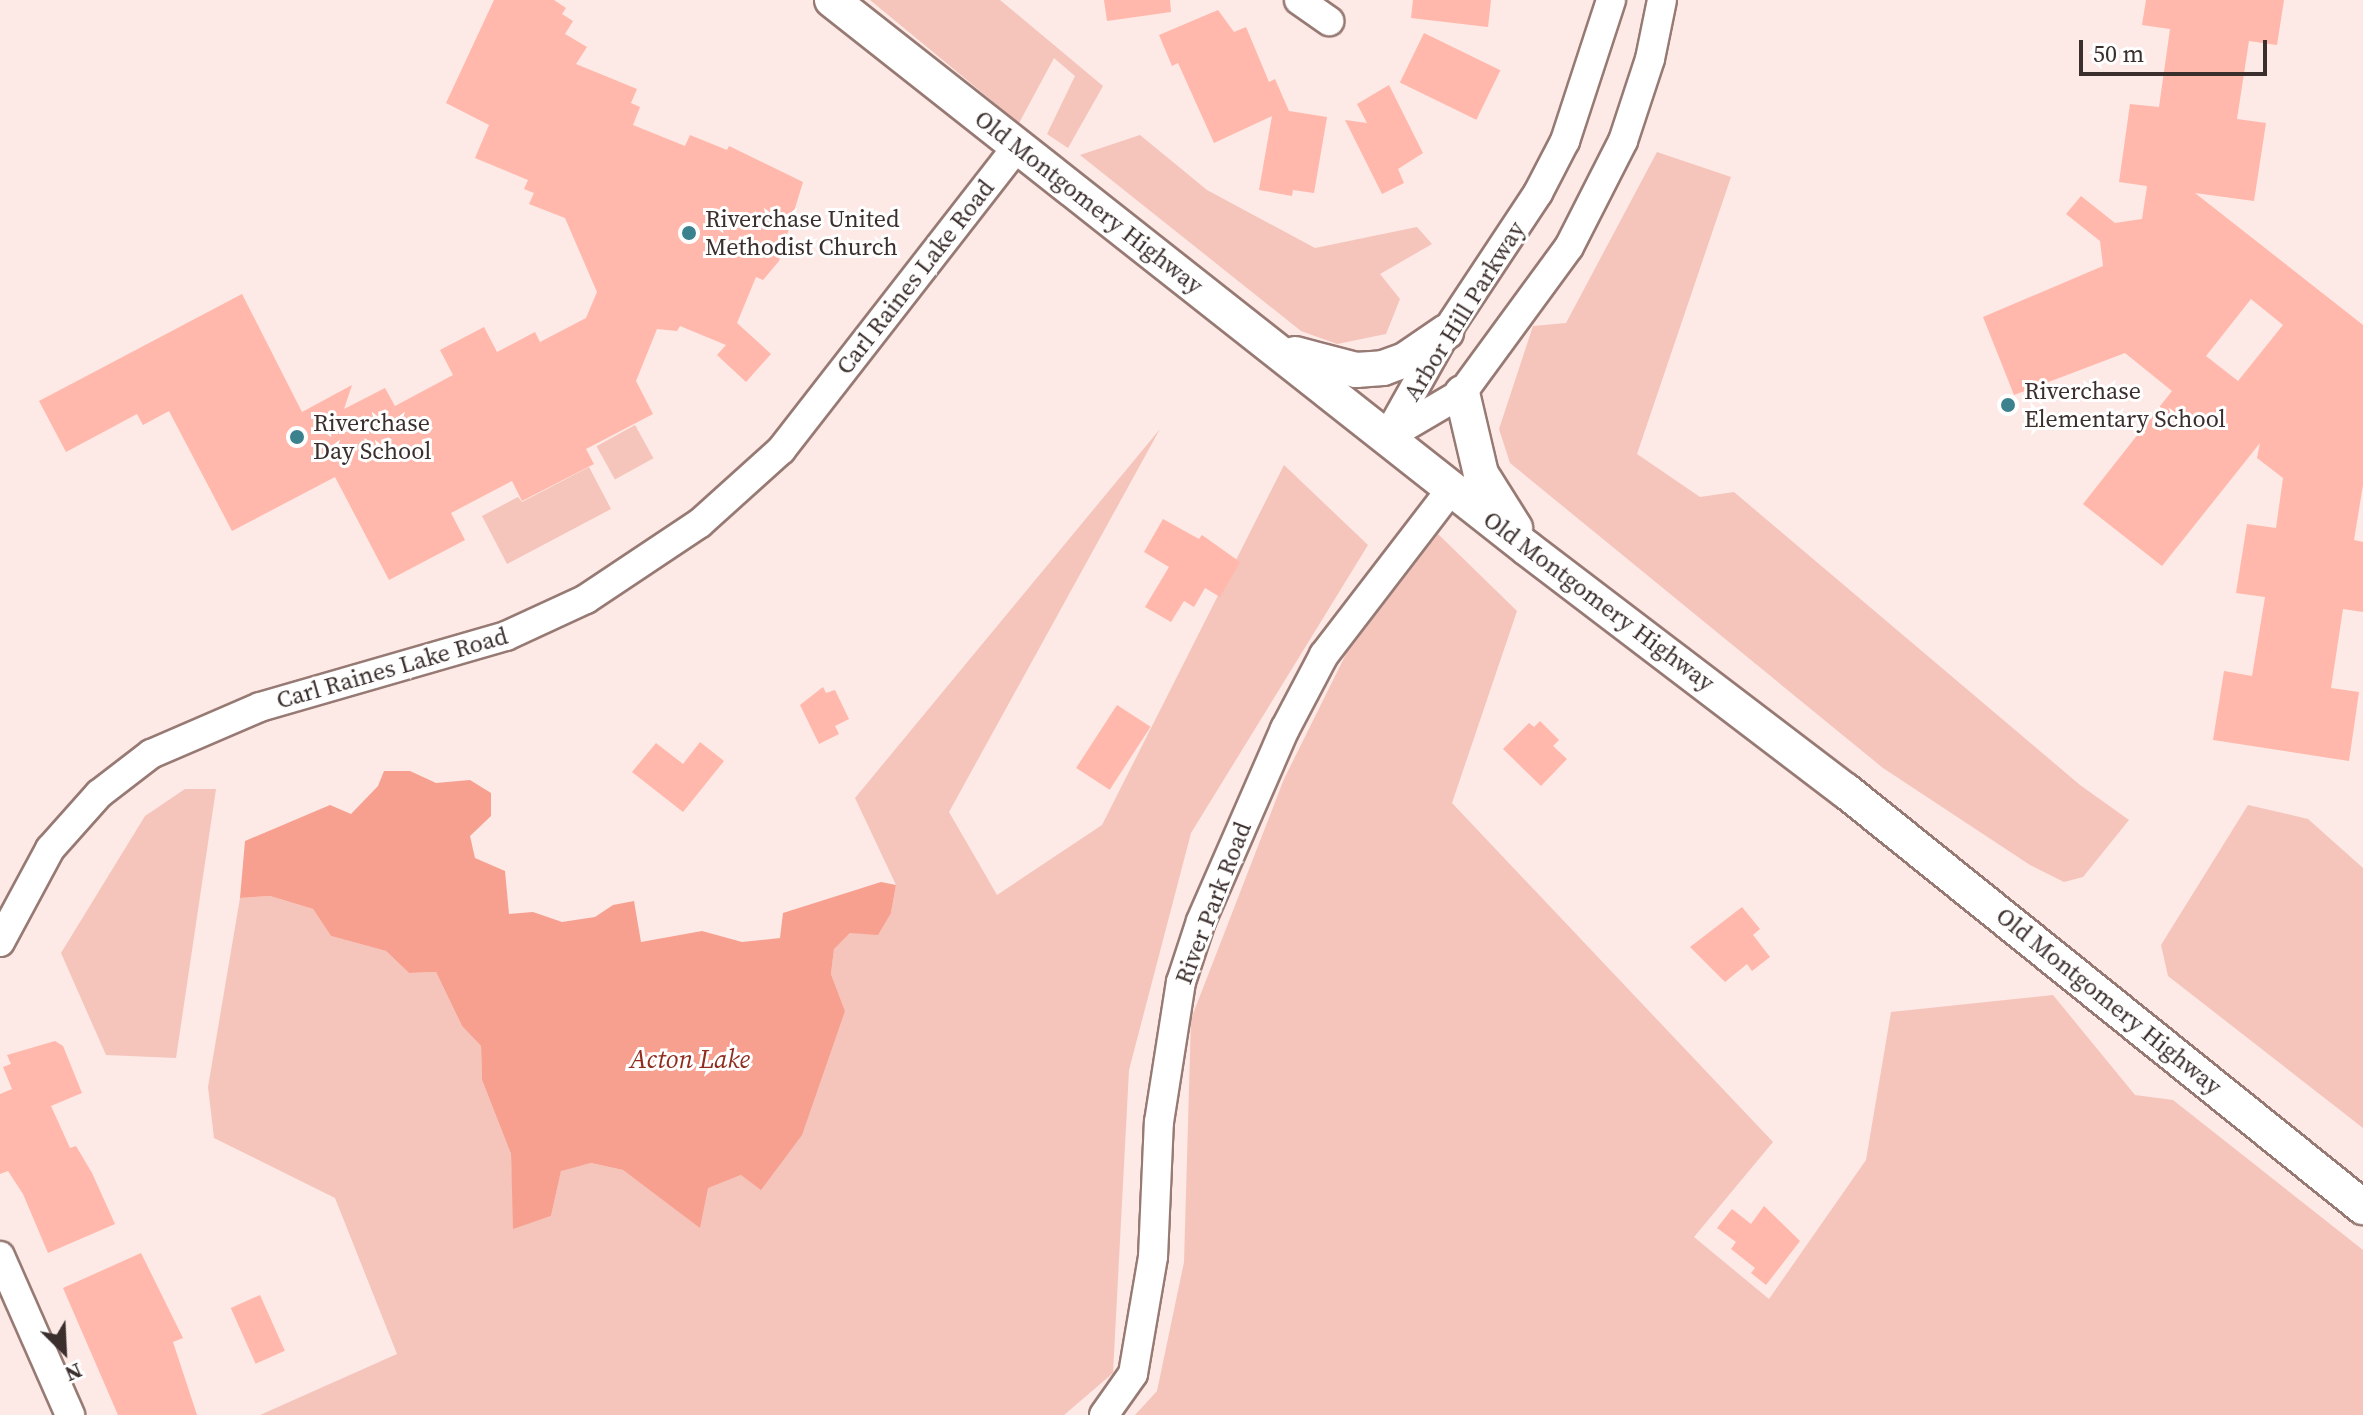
<!DOCTYPE html>
<html>
<head>
<meta charset="utf-8">
<style>
	body { margin:0 }
	#map { position:relative; width:2363px; height:1415px; overflow:hidden; background:#fde9e5; font-family:"Source Serif 4",serif }
	div>[style] { position:absolute }
	.green>* { inset:0; background:#f5c5bb; transform-origin:0 0 }
	.water>* { inset:0; background:#f7a090 }
	.building>* { inset:0; background:#ffb8ab; transform-origin:0 0 }
	.roads { filter:drop-shadow(2px 0 #977a74) drop-shadow(-2px 0 #977a74) drop-shadow(0 2px #977a74) drop-shadow(0 -2px #977a74) }
	.minor>* { height:28px; margin:-14px; padding:0 14px; transform-origin:14px; border-radius:14px; background:#fff }
	.tertiary>* { height:34px; margin:-17px; padding:0 17px; transform-origin:17px; border-radius:17px; background:#fff }
	.dots>* { width:22px; height:22px; translate:-50% -50%; box-sizing:border-box; border:4px solid #fff; border-radius:50% }
	span { translate:-50% -50%; white-space:nowrap; text-align:center; line-height:1.15; -webkit-text-stroke:6px #fff; paint-order:stroke }
	.street-label { font-size:24px; color:#3b2f2d }
	.poi-label { font-size:24px; color:#3b2f2d }
	.left { translate:0 -50%; text-align:left }
	.water-label { font-size:26px; color:#902d1f; font-style:italic }
	.north { position:absolute; left:24px; top:1311px; width:80px; height:80px; -webkit-text-stroke:6px #fff; paint-order:stroke; rotate:156deg; font-size:22px; font-weight:700; line-height:32px; text-align:center; color:#3b2f2d }
	.north::after { content:''; display:block; margin:auto; width:28px; height:36px; background:#3b2f2d; clip-path:polygon(50% 0,100% 100%,50% 72%,0 100%) }
	.scale { position:absolute; left:2079px; top:40px; width:188px; height:36px; box-sizing:border-box; border:4px solid #3b2f2d; border-top:0; padding-left:10px; font-size:24px; line-height:28px; white-space:nowrap; color:#3b2f2d; -webkit-text-stroke:6px #fff; paint-order:stroke }
</style>
</head>
<body>
<div id="map">
	<div class="green">
		<i style="clip-path:polygon(870px 0,1000px 0,1103px 86px,1068px 148px,1047px 134px,1075px 76px,1054px 58px,1019px 123px)"></i>
		<i style="clip-path:polygon(1140px 135px,1207px 190px,1315px 248px,1417px 227px,1432px 244px,1380px 274px,1400px 299px,1386px 334px,1337px 344px,1301px 331px,1080px 155px)"></i>
		<i style="clip-path:polygon(1657px 152px,1731px 177px,1637px 454px,1700px 497px,1734px 492px,2080px 785px,2129px 820px,2083px 877px,2064px 882px,2030px 865px,1883px 768px,1510px 463px,1499px 429px,1533px 326px,1566px 323px)"></i>
		<i style="left:635px;top:425px;width:38px;height:44px;rotate:61deg"></i>
		<i style="clip-path:polygon(1160px 429px,949px 812px,997px 895px,1102px 825px,1284px 465px,1368px 545px,1191px 833px,1129px 1070px,1113px 1373px,1064px 1415px,260px 1415px,397px 1354px,335px 1198px,214px 1138px,208px 1087px,240px 898px,270px 896px,313px 909px,331px 936px,386px 951px,409px 973px,436px 972px,462px 1026px,481px 1046px,482px 1080px,511px 1154px,514px 1228px,551px 1216px,561px 1170px,591px 1163px,623px 1170px,700px 1227px,707px 1188px,741px 1175px,845px 1011px,831px 974px,834px 948px,850px 933px,891px 913px,896px 885px,855px 798px)"></i>
		<i style="clip-path:polygon(589px 467px,611px 509px,507px 564px,482px 516px,518px 497px,522px 502px)"></i>
		<i style="clip-path:polygon(1438px 534px,1517px 611px,1452px 803px,1773px 1142px,1694px 1237px,1769px 1299px,1866px 1160px,1891px 1012px,2053px 995px,2135px 1095px,2173px 1100px,2363px 1250px,2363px 1415px,1135px 1415px,1157px 1391px,1184px 1262px,1191px 1019px,1284px 779px,1346px 654px)"></i>
		<i style="clip-path:polygon(185px 789px,216px 789px,176px 1058px,106px 1055px,61px 953px,145px 816px)"></i>
		<i style="clip-path:polygon(2248px 805px,2308px 819px,2363px 868px,2363px 1128px,2168px 976px,2161px 945px)"></i>
	</div>
	<div class="water">
		<i style="clip-path:polygon(384px 771px,410px 771px,436px 783px,470px 780px,491px 793px,491px 816px,470px 836px,475px 858px,505px 871px,509px 914px,533px 912px,562px 922px,595px 917px,613px 905px,634px 901px,641px 942px,702px 931px,742px 942px,780px 938px,783px 913px,881px 882px,896px 885px,891px 913px,878px 935px,850px 933px,834px 949px,831px 974px,845px 1011px,802px 1135px,761px 1190px,741px 1175px,708px 1188px,700px 1228px,623px 1170px,591px 1163px,561px 1171px,551px 1216px,513px 1229px,511px 1154px,482px 1080px,481px 1046px,462px 1026px,436px 972px,409px 973px,386px 951px,331px 936px,313px 909px,270px 896px,240px 898px,245px 841px,330px 805px,351px 814px,378px 786px)"></i>
	</div>
	<div class="building">
		<i style="clip-path:polygon(494px 0,554px 0,566px 8px,562px 14px,573px 21px,565px 34px,587px 47px,576px 64px,637px 89px,631px 103px,640px 107px,633px 125px,685px 146px,690px 135px,727px 150px,729px 146px,803px 182px,779px 261px,763px 280px,756px 277px,737px 323px,771px 354px,746px 382px,717px 355px,726px 345px,680px 326px,677px 331px,657px 329px,636px 381px,653px 414px,586px 449px,594px 464px,522px 501px,512px 481px,451px 513px,465px 540px,389px 580px,335px 477px,232px 531px,169px 411px,143px 425px,137px 414px,66px 452px,39px 401px,242px 294px,302px 412px,352px 385px,344px 409px,385px 388px,395px 406px,453px 375px,440px 350px,484px 327px,497px 352px,535px 332px,540px 342px,586px 318px,597px 292px,565px 218px,529px 204px,534px 193px,524px 189px,528px 180px,475px 158px,489px 125px,446px 103px)"></i>
		<i style="clip-path:polygon(1104px 0,1170px 0,1171px 12px,1107px 21px)"></i>
		<i style="clip-path:polygon(1413px 0,1491px 0,1488px 27px,1411px 18px)"></i>
		<i style="clip-path:polygon(evenodd,2146px 0,2284px 0,2277px 45px,2249px 41px,2237px 119px,2266px 123px,2254px 201px,2195px 193px,2363px 325px,2363px 485px,2354px 540px,2363px 542px,2363px 612px,2343px 609px,2331px 688px,2359px 692px,2349px 761px,2213px 740px,2224px 671px,2252px 676px,2265px 597px,2236px 593px,2247px 524px,2276px 528px,2283px 478px,2257px 458px,2260px 443px,2162px 566px,2083px 504px,2172px 391px,2125px 353px,2014px 395px,1983px 317px,2103px 266px,2100px 241px,2066px 214px,2081px 196px,2115px 223px,2142px 219px,2147px 186px,2119px 182px,2130px 104px,2159px 107px,2170px 29px,2142px 25px,2146px 0,2251px 299px,2283px 325px,2238px 381px,2206px 356px,2251px 299px)"></i>
		<i style="clip-path:polygon(1218px 10px,1234px 32px,1246px 27px,1269px 82px,1275px 79px,1289px 111px,1327px 117px,1314px 193px,1293px 190px,1292px 196px,1259px 190px,1272px 116px,1214px 143px,1178px 63px,1172px 66px,1159px 35px)"></i>
		<i style="left:1424px;top:33px;width:85px;height:55px;rotate:26deg"></i>
		<i style="clip-path:polygon(1389px 85px,1423px 153px,1398px 169px,1404px 183px,1382px 194px,1345px 120px,1367px 123px,1357px 104px)"></i>
		<i style="clip-path:polygon(1163px 519px,1199px 539px,1202px 535px,1240px 562px,1220px 597px,1205px 588px,1194px 607px,1184px 601px,1171px 622px,1145px 607px,1169px 567px,1144px 552px)"></i>
		<i style="clip-path:polygon(823px 687px,826px 693px,835px 690px,849px 719px,835px 726px,839px 734px,819px 744px,800px 705px)"></i>
		<i style="left:1117px;top:705px;width:40px;height:75px;rotate:33deg"></i>
		<i style="clip-path:polygon(1540px 721px,1559px 740px,1553px 746px,1567px 759px,1541px 786px,1503px 749px,1529px 723px,1534px 727px)"></i>
		<i style="clip-path:polygon(700px 742px,724px 761px,683px 812px,632px 772px,656px 743px,683px 764px)"></i>
		<i style="clip-path:polygon(1742px 907px,1760px 929px,1753px 935px,1770px 957px,1752px 971px,1747px 964px,1725px 982px,1690px 947px)"></i>
		<i style="clip-path:polygon(55px 1041px,63px 1046px,82px 1093px,51px 1106px,70px 1148px,76px 1146px,92px 1173px,115px 1224px,48px 1253px,23px 1194px,8px 1171px,0 1174px,0 1094px,12px 1089px,3px 1067px,11px 1064px,7px 1055px)"></i>
		<i style="clip-path:polygon(1764px 1206px,1800px 1241px,1766px 1285px,1751px 1273px,1755px 1268px,1731px 1249px,1736px 1242px,1717px 1228px,1732px 1209px,1751px 1224px)"></i>
		<i style="clip-path:polygon(141px 1253px,183px 1338px,173px 1342px,197px 1415px,118px 1415px,63px 1288px)"></i>
		<i style="left:260px;top:1295px;width:61px;height:32px;rotate:66deg"></i>
	</div>
	<div class="roads">
		<div class="minor">
			<i style="left:1299px;top:0;width:37px;rotate:35deg"></i>
			<i style="left:1387px;top:437px;width:87px;rotate:-30.4deg"></i>
			<i style="left:1462px;top:393px;width:181px;rotate:-53.8deg"></i>
			<i style="left:1569px;top:247px;width:119px;rotate:-63deg"></i>
			<i style="left:1623px;top:141px;width:86px;rotate:-71.8deg"></i>
			<i style="left:1650px;top:59px;width:60px;rotate:-78.5deg"></i>
			<i style="left:1387px;top:437px;width:120px;rotate:-60.7deg"></i>
			<i style="left:1446px;top:332px;width:167px;rotate:-56.5deg"></i>
			<i style="left:1538px;top:193px;width:59px;rotate:-62.6deg"></i>
			<i style="left:1565px;top:141px;width:148px;rotate:-71.9deg"></i>
			<i style="left:0;top:942px;width:106px;rotate:-61.7deg"></i>
			<i style="left:50px;top:849px;width:74px;rotate:-48.3deg"></i>
			<i style="left:99px;top:794px;width:66px;rotate:-37.6deg"></i>
			<i style="left:151px;top:754px;width:119px;rotate:-23.3deg"></i>
			<i style="left:260px;top:707px;width:256px;rotate:-16.1deg"></i>
			<i style="left:506px;top:636px;width:88px;rotate:-24.8deg"></i>
			<i style="left:586px;top:599px;width:137px;rotate:-33.7deg"></i>
			<i style="left:700px;top:523px;width:109px;rotate:-42deg"></i>
			<i style="left:781px;top:450px;width:385px;rotate:-52.1deg"></i>
			<i style="left:0;top:1256px;width:174px;rotate:66.2deg"></i>
			<i style="left:1104px;top:1415px;width:50px;rotate:-54.7deg"></i>
			<i style="left:1133px;top:1374px;width:119px;rotate:-80.3deg"></i>
			<i style="left:1153px;top:1257px;width:135px;rotate:-87.5deg"></i>
			<i style="left:1159px;top:1122px;width:142px;rotate:-81.1deg"></i>
			<i style="left:1181px;top:982px;width:64px;rotate:-71.8deg"></i>
			<i style="left:1201px;top:921px;width:210px;rotate:-66.4deg"></i>
			<i style="left:1285px;top:729px;width:84px;rotate:-62.2deg"></i>
			<i style="left:1324px;top:655px;width:210px;rotate:-52.5deg"></i>
		</div>
		<div class="tertiary">
			<i style="left:832px;top:0;width:886px;rotate:38.27deg"></i>
			<i style="left:1528px;top:549px;width:400px;rotate:37.3deg"></i>
			<i style="left:1846px;top:791px;width:664px;rotate:38.82deg"></i>
			<i style="left:1295px;top:354px;width:63px;rotate:14.7deg"></i>
			<i style="left:1356px;top:370px;width:27px;rotate:-4deg"></i>
			<i style="left:1383px;top:368px;width:23px;rotate:-20deg"></i>
			<i style="left:1405px;top:360px;width:50px;rotate:-34.3deg"></i>
			<i style="left:1462px;top:393px;width:83px;rotate:76.8deg"></i>
			<i style="left:1481px;top:474px;width:64px;rotate:57.8deg"></i>
		</div>
	</div>
	<div class="dots">
		<i style="left:689px;top:233px;background:#3c828e"></i>
		<i style="left:2008px;top:405px;background:#3c828e"></i>
		<i style="left:297px;top:437px;background:#3c828e"></i>
	</div>
	<div class="street-label">
		<span style="left:1089px;top:202px;rotate:38deg">Old Montgomery Highway</span>
		<span style="left:915px;top:277px;rotate:-52deg">Carl Raines Lake Road</span>
		<span style="left:1464px;top:311px;rotate:-58deg">Arbor Hill Parkway</span>
		<span style="left:1599px;top:601px;rotate:37deg">Old Montgomery Highway</span>
		<span style="left:392px;top:668px;rotate:-16deg">Carl Raines Lake Road</span>
		<span style="left:1213px;top:903px;rotate:-69deg">River Park Road</span>
		<span style="left:2109px;top:1001px;rotate:39deg">Old Montgomery Highway</span>
	</div>
	<div class="poi-label">
		<span class="left" style="left:705px;top:233px">Riverchase United<br>Methodist Church</span>
		<span class="left" style="left:2024px;top:405px">Riverchase<br>Elementary School</span>
		<span class="left" style="left:313px;top:437px">Riverchase<br>Day School</span>
	</div>
	<div class="water-label">
		<span style="left:690px;top:1060px">Acton Lake</span>
	</div>
	<div class="north">N</div>
	<div class="scale">50 m</div>
</div>
</body>
</html>
